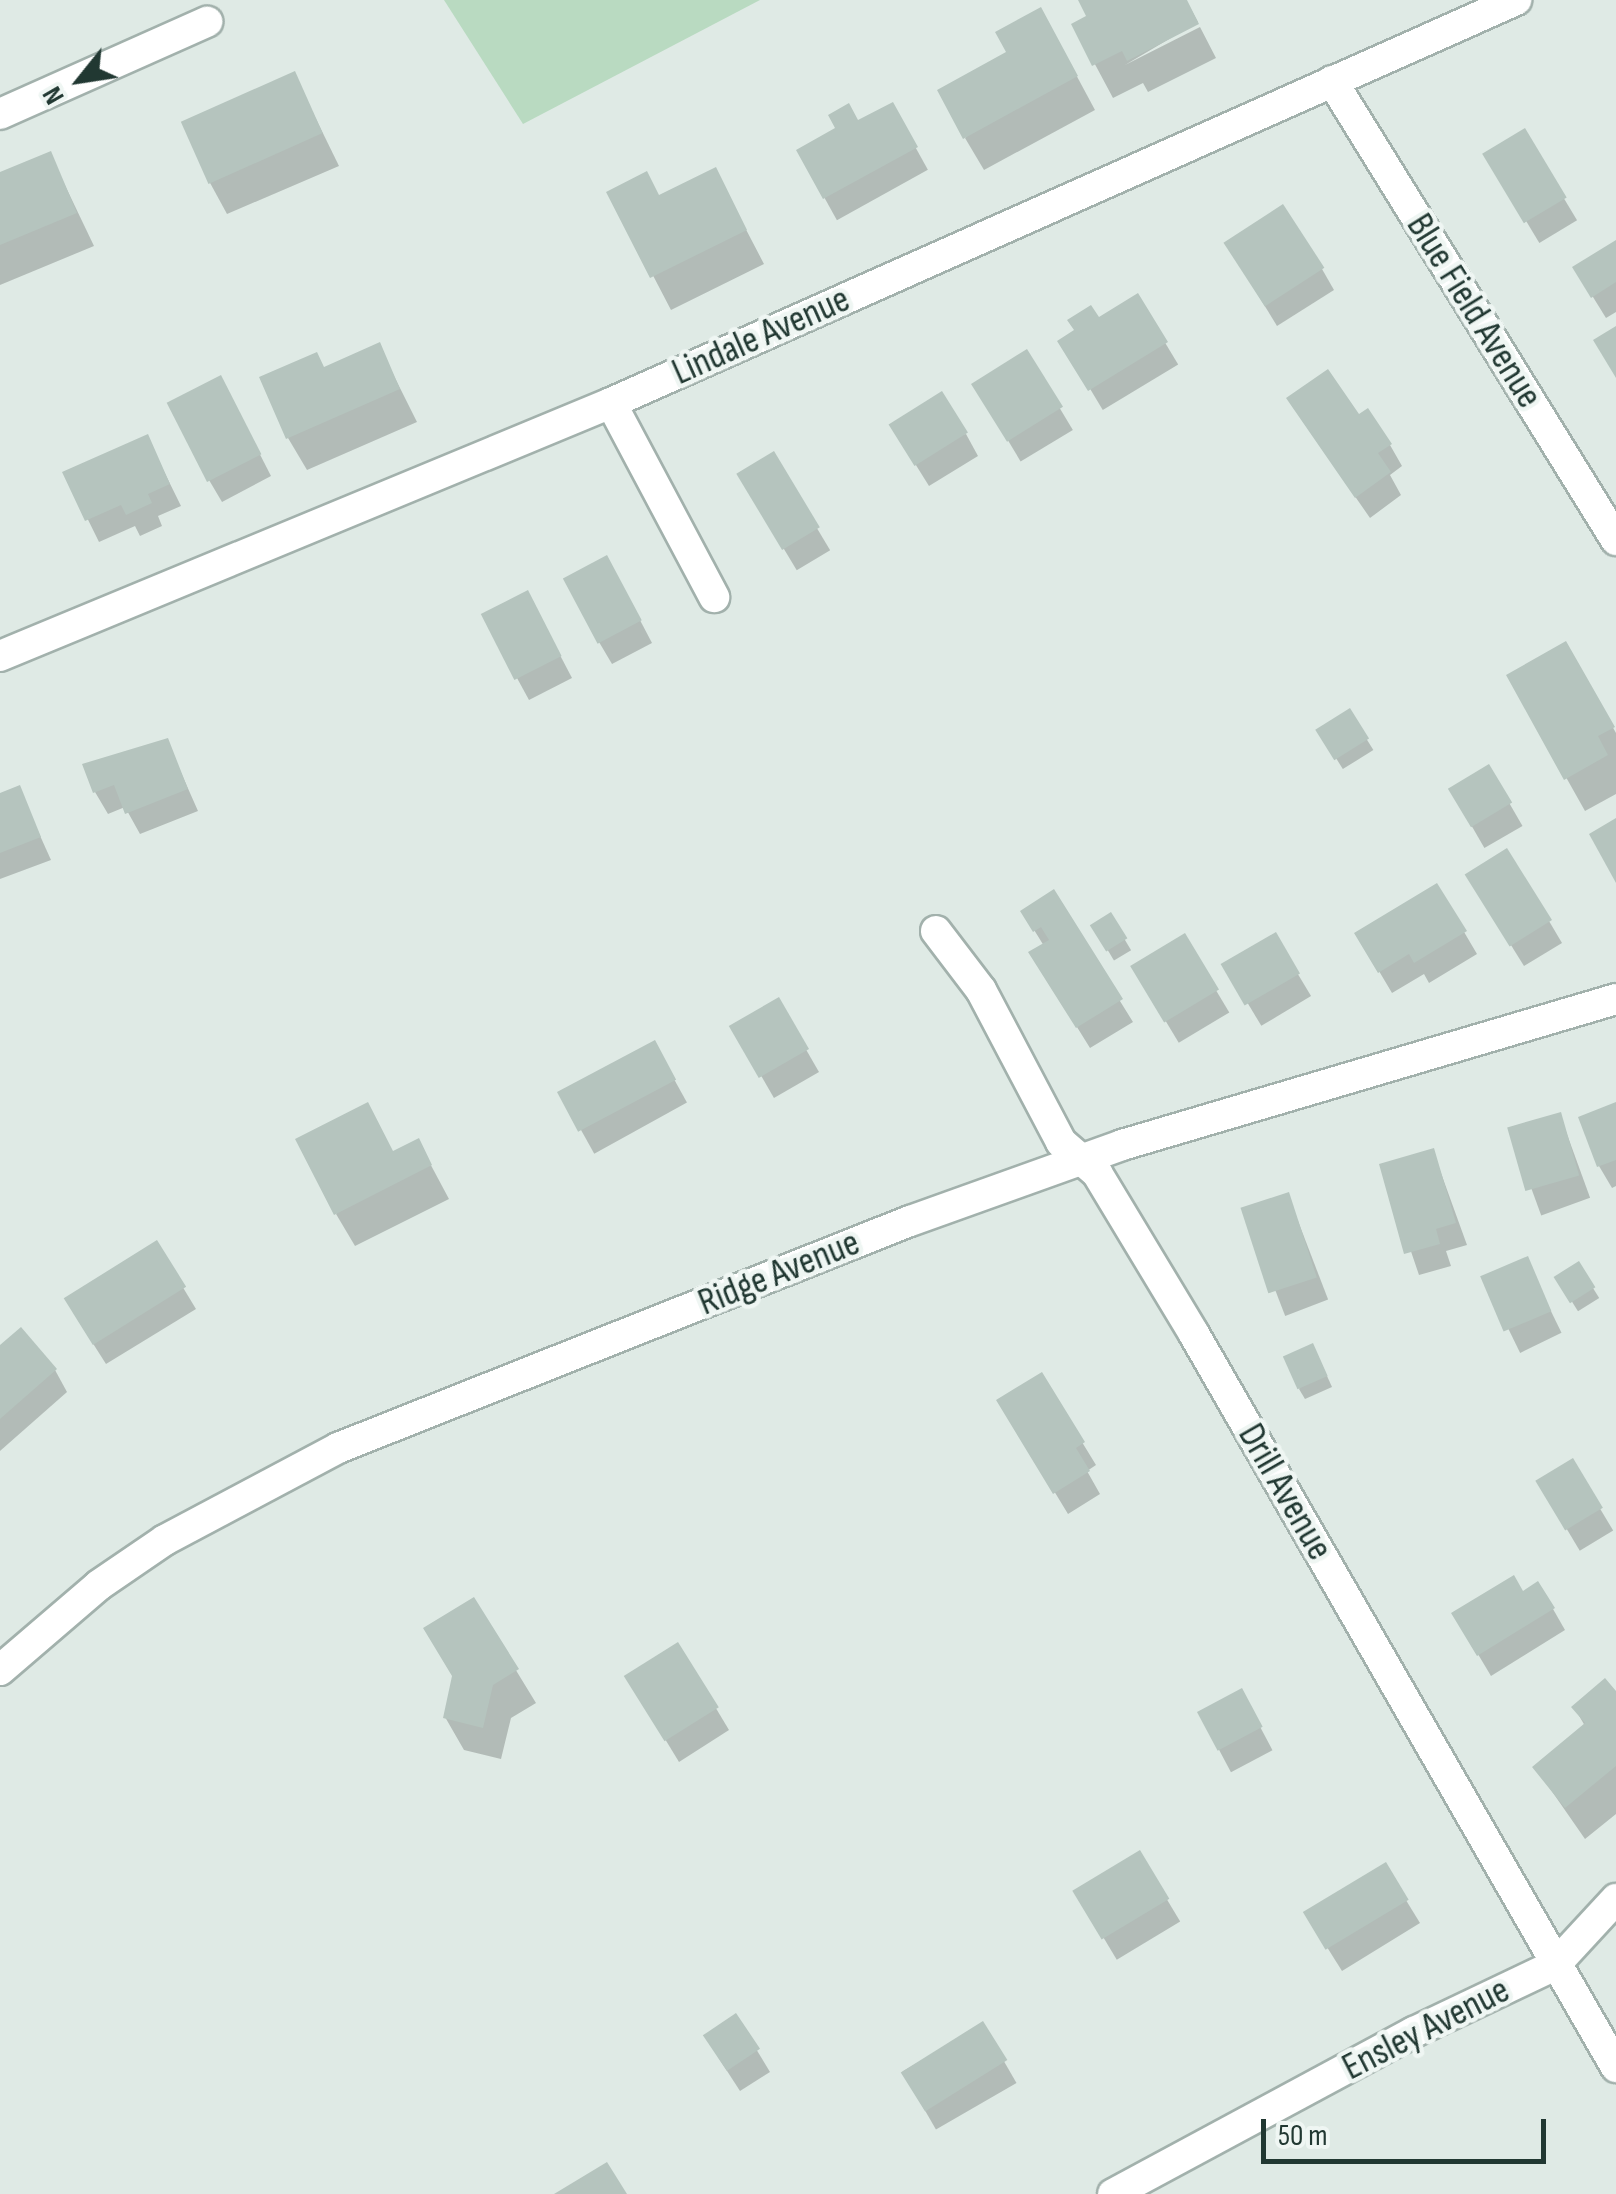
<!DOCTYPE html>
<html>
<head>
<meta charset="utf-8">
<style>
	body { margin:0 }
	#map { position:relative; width:1616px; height:2194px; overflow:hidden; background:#dfeae5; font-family:"Sofia Sans Condensed",sans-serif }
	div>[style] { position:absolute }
	.green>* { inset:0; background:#b9dac1 }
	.shadow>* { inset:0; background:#0003; transform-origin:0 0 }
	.building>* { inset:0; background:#b5c4be; transform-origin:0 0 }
	.roads { filter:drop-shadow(2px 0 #a2b1ac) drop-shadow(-2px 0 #a2b1ac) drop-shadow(0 2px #a2b1ac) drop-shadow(0 -2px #a2b1ac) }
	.minor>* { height:30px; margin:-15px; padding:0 15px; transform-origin:15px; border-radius:15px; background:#fff }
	span { translate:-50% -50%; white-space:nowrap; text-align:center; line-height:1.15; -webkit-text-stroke:9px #eff6f3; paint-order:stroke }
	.street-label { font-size:38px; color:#213832 }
	.north { position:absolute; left:30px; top:30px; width:100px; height:100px; -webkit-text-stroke:8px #eff6f3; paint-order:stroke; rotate:240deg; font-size:28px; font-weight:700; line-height:40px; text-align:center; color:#213832 }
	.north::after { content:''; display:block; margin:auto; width:35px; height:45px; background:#213832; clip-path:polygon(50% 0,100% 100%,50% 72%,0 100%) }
	.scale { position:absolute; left:1261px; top:2119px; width:285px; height:45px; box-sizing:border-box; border:5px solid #213832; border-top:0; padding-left:12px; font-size:30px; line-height:35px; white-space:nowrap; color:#213832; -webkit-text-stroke:8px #eff6f3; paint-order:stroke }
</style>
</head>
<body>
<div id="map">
	<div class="green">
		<i style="clip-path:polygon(444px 0,760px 0,523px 124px)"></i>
	</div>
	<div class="shadow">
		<i style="clip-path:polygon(1081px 0,1186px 0,1198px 22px,1125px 65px,1200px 27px,1216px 58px,1148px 92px,1143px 83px,1113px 98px,1074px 25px,1089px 17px)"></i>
		<i style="clip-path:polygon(1059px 43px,1095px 110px,984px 170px,965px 138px)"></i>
		<i style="clip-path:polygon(294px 74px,339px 166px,227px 214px,209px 181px)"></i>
		<i style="left:892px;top:105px;width:74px;height:104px;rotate:61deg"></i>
		<i style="left:1524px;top:132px;width:103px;height:44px;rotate:59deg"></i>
		<i style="clip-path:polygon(50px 154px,94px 246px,0 285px,0 174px)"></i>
		<i style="clip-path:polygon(715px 170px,764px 264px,671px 310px,610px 193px,659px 198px)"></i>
		<i style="clip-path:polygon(1616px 243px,1616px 312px,1606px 318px,1575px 268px)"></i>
		<i style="clip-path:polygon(1239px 264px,1322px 269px,1334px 290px,1277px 326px)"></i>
		<i style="left:1137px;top:296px;width:80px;height:88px;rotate:59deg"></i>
		<i style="clip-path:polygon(379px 346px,417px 422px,307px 470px,288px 438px,325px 369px)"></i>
		<i style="left:1026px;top:352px;width:91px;height:61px;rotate:59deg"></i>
		<i style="clip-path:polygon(232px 400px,271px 476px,222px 502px,209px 480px)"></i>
		<i style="clip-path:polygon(1358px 417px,1390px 445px,1402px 466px,1390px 475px,1401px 495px,1370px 518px,1302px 420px)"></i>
		<i style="clip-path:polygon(966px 434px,978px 456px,929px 486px,904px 446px)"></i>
		<i style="clip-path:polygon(147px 437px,181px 506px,158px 516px,162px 526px,140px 536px,135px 526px,99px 542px,65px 473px)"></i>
		<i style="left:773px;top:455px;width:111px;height:39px;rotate:59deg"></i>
		<i style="clip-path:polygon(619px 580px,652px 643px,612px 664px,599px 642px)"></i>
		<i style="clip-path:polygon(539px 615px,572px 678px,529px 700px,517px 678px)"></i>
		<i style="clip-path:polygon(1566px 644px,1616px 733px,1616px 794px,1585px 811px,1509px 676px)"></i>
		<i style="left:1349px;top:711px;width:46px;height:36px;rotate:58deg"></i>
		<i style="clip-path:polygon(167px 741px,198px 811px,140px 834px,125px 807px,108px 814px,95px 792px)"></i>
		<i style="left:1489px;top:768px;width:67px;height:44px;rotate:60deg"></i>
		<i style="clip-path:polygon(19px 789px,51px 860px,0 879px,0 796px)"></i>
		<i style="clip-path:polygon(1437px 886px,1477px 954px,1429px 983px,1424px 974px,1392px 993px,1357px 934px)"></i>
		<i style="clip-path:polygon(1053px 893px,1133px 1022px,1090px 1048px,1044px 974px,1044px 946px,1023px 912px)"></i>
		<i style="clip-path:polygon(1481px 897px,1549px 921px,1562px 943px,1524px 966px)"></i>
		<i style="left:1110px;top:915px;width:41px;height:20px;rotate:59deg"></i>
		<i style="left:1275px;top:936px;width:70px;height:58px;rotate:59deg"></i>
		<i style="left:1184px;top:937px;width:88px;height:59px;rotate:59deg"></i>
		<i style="left:778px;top:1001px;width:82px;height:52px;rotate:60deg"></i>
		<i style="left:654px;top:1043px;width:68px;height:106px;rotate:61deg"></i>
		<i style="clip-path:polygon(1616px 1104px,1616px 1186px,1612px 1188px,1599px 1166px)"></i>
		<i style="left:1560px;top:1115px;width:88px;height:52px;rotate:70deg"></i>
		<i style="clip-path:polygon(418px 1141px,449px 1199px,355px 1246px,336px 1214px,394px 1153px)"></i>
		<i style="clip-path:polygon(1433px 1151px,1467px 1245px,1446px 1251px,1451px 1266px,1419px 1275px,1382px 1166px)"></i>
		<i style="left:1288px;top:1195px;width:112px;height:46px;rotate:69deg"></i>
		<i style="clip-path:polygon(156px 1243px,196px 1309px,106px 1364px,78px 1320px)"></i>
		<i style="left:1526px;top:1260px;width:81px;height:46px;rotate:64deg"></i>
		<i style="left:1578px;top:1264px;width:40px;height:25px;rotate:58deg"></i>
		<i style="clip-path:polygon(0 1349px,55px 1370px,67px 1392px,0 1451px)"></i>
		<i style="clip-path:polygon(1318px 1356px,1332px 1387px,1305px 1399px,1299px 1389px)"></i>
		<i style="clip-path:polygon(1041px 1375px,1096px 1465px,1087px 1471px,1100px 1494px,1068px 1514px,1012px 1422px)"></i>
		<i style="left:1572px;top:1462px;width:80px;height:39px;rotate:59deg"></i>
		<i style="clip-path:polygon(473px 1600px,536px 1703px,511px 1718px,501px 1759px,464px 1750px,445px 1717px)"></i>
		<i style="clip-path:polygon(1553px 1609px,1565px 1630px,1491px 1676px,1454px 1614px)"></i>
		<i style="clip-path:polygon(678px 1645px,729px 1730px,679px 1762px,640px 1698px)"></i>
		<i style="left:1241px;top:1691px;width:67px;height:47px;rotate:62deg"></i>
		<i style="clip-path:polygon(1616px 1695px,1616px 1814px,1585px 1839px,1535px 1767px,1585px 1726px,1574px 1707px)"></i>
		<i style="left:1139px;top:1853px;width:80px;height:74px;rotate:59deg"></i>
		<i style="clip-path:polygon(1385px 1866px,1420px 1923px,1342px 1971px,1320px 1936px)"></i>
		<i style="clip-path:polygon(736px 2016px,770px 2072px,740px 2091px,718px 2057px)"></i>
		<i style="left:983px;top:2025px;width:67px;height:93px;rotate:60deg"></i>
	</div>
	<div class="building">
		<i style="clip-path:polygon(1078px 0,1187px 0,1199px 24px,1127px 61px,1122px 51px,1092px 66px,1071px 24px,1086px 16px)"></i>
		<i style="clip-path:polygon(1041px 7px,1078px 76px,963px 139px,937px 90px,1006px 52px,995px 32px)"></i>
		<i style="left:295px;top:71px;width:68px;height:125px;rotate:66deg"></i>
		<i style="clip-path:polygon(893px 102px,918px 147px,823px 199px,796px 150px,835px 128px,828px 115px,849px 103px,858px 120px)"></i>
		<i style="left:1525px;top:128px;width:81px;height:50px;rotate:59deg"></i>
		<i style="clip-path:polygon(51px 151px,77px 213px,0 245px,0 172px)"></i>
		<i style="clip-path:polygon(716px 167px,747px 230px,650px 278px,606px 192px,647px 171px,659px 195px)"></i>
		<i style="left:1283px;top:204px;width:76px;height:71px;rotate:57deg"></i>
		<i style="clip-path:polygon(1616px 240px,1616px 282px,1591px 298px,1572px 267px)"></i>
		<i style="clip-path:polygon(1138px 293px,1168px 342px,1088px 391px,1057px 341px,1074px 330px,1067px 320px,1091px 305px,1099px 317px)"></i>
		<i style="clip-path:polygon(1616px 326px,1616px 378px,1593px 340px)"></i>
		<i style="clip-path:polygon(380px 342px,400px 389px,286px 439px,259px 377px,317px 352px,324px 367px)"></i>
		<i style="left:1027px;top:349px;width:68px;height:66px;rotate:58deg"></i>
		<i style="clip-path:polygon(1328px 369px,1359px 414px,1368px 408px,1392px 444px,1378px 453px,1391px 472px,1355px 498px,1286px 398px)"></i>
		<i style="left:221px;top:375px;width:89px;height:61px;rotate:63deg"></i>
		<i style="left:942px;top:391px;width:49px;height:63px;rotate:58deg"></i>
		<i style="clip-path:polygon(148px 434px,170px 484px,148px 494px,152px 503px,126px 515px,121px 505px,85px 521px,62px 472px)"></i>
		<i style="left:774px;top:451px;width:89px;height:44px;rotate:59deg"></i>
		<i style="left:607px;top:555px;width:74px;height:50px;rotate:62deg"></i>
		<i style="left:528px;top:590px;width:74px;height:53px;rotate:63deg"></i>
		<i style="clip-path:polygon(1566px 641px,1615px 727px,1598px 736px,1608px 755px,1564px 780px,1506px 675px)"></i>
		<i style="left:1350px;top:708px;width:36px;height:41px;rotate:58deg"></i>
		<i style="clip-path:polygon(168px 738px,188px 789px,125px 814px,114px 785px,93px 793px,82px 764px)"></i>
		<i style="left:1489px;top:764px;width:45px;height:48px;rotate:59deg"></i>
		<i style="clip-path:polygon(20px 785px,41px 837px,0 853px,0 793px)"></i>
		<i style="clip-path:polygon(1616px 818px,1616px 883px,1589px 834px)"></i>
		<i style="left:1507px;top:848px;width:85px;height:50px;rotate:58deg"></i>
		<i style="clip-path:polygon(1437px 883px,1467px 931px,1414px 963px,1409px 954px,1378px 973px,1354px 933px)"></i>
		<i style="clip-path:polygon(1054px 889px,1123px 999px,1076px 1028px,1028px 952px,1049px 940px,1041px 927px,1033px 932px,1020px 911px)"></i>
		<i style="left:1111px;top:912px;width:31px;height:25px;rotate:58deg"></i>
		<i style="left:1276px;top:932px;width:48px;height:64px;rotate:60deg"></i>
		<i style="left:1185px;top:933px;width:66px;height:64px;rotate:59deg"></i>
		<i style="left:779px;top:997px;width:60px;height:58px;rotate:60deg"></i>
		<i style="left:655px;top:1040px;width:45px;height:111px;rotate:62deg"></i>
		<i style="clip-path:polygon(368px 1102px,393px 1151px,419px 1138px,432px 1165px,334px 1215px,295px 1139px)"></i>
		<i style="clip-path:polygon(1616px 1102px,1616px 1160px,1597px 1167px,1578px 1117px)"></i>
		<i style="left:1561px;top:1112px;width:66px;height:56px;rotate:74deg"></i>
		<i style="clip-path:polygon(1434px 1148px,1456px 1223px,1436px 1229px,1440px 1244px,1404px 1254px,1379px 1164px)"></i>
		<i style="left:1289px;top:1192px;width:90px;height:51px;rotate:72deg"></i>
		<i style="left:157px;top:1240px;width:55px;height:110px;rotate:58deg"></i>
		<i style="left:1528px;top:1256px;width:60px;height:52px;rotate:67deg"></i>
		<i style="left:1579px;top:1261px;width:31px;height:30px;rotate:58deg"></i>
		<i style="clip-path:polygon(21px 1327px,57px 1369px,0 1419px,0 1345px)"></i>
		<i style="left:1313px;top:1343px;width:36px;height:33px;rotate:66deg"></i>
		<i style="clip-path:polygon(1042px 1372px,1085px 1442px,1076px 1448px,1090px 1471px,1053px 1494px,996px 1400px)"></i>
		<i style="left:1573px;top:1458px;width:58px;height:44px;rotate:59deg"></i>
		<i style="clip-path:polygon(1514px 1575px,1523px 1591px,1538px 1581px,1555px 1608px,1477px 1656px,1451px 1613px)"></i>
		<i style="clip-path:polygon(474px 1597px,519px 1669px,493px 1685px,483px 1728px,443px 1718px,452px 1676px,423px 1628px)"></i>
		<i style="left:678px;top:1642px;width:77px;height:64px;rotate:58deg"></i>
		<i style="clip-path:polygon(1605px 1678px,1616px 1691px,1616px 1766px,1565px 1808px,1532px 1767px,1585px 1723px,1571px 1707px)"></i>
		<i style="left:1242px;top:1688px;width:44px;height:51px;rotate:62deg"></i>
		<i style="left:1140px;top:1850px;width:57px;height:79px;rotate:59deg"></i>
		<i style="left:1386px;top:1862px;width:44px;height:97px;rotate:59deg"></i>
		<i style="left:736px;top:2013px;width:43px;height:40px;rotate:56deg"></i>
		<i style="left:983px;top:2021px;width:46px;height:97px;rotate:58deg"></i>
		<i style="clip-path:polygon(607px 2162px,627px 2194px,554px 2194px)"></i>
	</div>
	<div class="roads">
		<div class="minor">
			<i style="left:1332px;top:81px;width:540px;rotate:58.25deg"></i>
			<i style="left:0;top:114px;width:227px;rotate:-24deg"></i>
			<i style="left:611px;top:403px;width:220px;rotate:62deg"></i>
			<i style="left:0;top:656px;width:661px;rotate:-22.49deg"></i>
			<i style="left:611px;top:403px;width:991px;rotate:-24deg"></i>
			<i style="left:936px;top:931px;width:74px;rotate:52.7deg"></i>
			<i style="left:981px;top:990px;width:172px;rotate:62.2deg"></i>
			<i style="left:1061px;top:1142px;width:48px;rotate:40.7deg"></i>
			<i style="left:1097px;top:1173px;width:188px;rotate:58.9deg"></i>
			<i style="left:1194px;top:1334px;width:846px;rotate:60.07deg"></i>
			<i style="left:0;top:1670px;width:130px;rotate:-40.6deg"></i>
			<i style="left:99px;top:1585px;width:80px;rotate:-34.3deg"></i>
			<i style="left:165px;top:1540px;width:196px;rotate:-28deg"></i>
			<i style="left:338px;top:1448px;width:615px;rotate:-21.65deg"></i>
			<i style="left:910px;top:1221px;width:225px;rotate:-19.7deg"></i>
			<i style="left:1122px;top:1145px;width:515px;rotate:-16.46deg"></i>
			<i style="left:1113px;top:2194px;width:342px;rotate:-28.3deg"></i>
			<i style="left:1414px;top:2032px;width:156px;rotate:-25.4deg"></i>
			<i style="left:1555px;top:1965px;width:90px;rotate:-47.3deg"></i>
		</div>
	</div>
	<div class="street-label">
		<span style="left:1474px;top:311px;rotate:58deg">Blue Field Avenue</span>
		<span style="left:761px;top:336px;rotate:-24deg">Lindale Avenue</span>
		<span style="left:779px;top:1273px;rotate:-22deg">Ridge Avenue</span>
		<span style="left:1285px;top:1492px;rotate:60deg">Drill Avenue</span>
		<span style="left:1426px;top:2029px;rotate:-27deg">Ensley Avenue</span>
	</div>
	<div class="north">N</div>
	<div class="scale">50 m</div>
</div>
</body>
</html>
